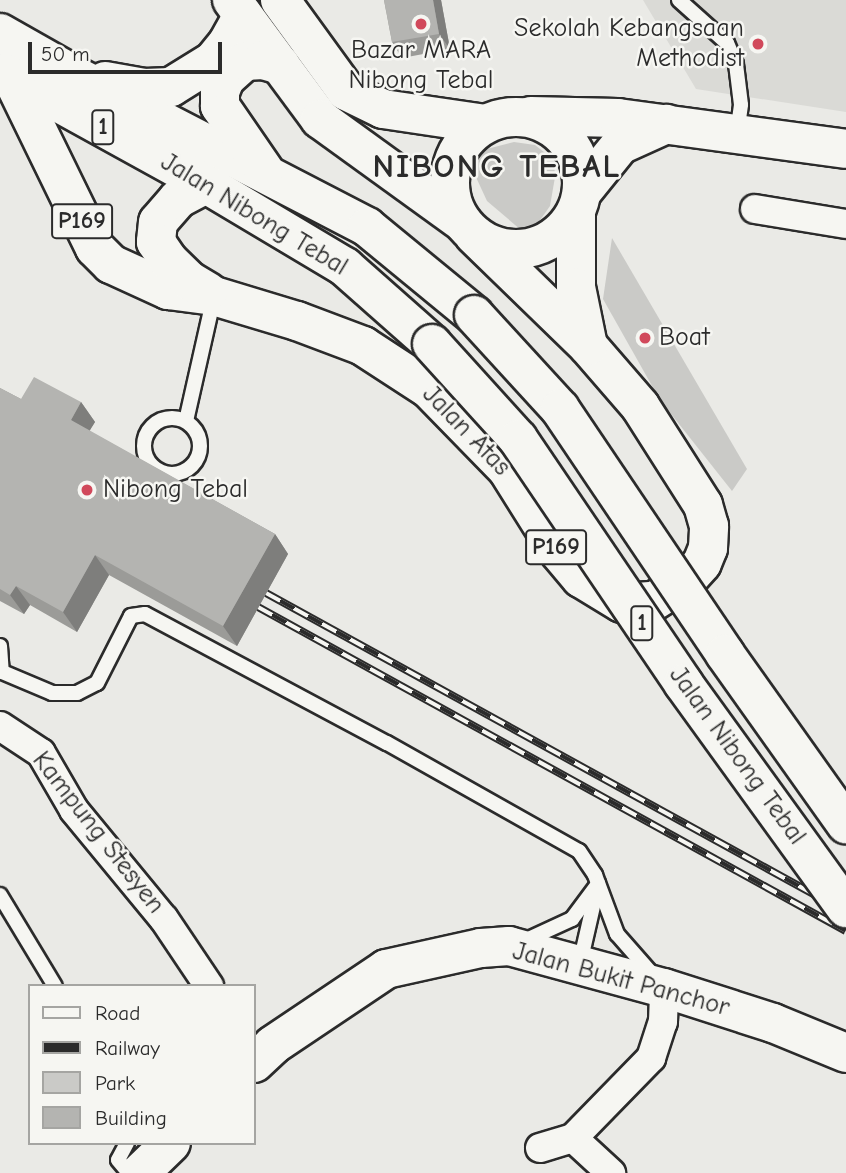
<!DOCTYPE html>
<html>
<head>
<meta charset="utf-8">
<style>
	body { margin:0 }
	#map { position:relative; width:846px; height:1173px; overflow:hidden; background:#eaeae6; font-family:"Comic Neue",sans-serif }
	div>[style] { position:absolute }
	.built>* { inset:0; background:#dadad6 }
	.green>* { inset:0; background:#cacac7 }
	.roads { filter:drop-shadow(2px 0 #2b2b2b) drop-shadow(-2px 0 #2b2b2b) drop-shadow(0 2px #2b2b2b) drop-shadow(0 -2px #2b2b2b) }
	.lane>* { height:14px; margin:-7px; padding:0 7px; transform-origin:7px; border-radius:7px; background:#f6f6f2 }
	.lane>.ring { margin:-7px; padding:0; box-sizing:content-box; background:none; border:14px solid #f6f6f2; border-radius:50% }
	.street>* { height:28px; margin:-14px; padding:0 14px; transform-origin:14px; border-radius:14px; background:#f6f6f2 }
	.secondary>* { height:38px; margin:-19px; padding:0 19px; transform-origin:19px; border-radius:19px; background:#f6f6f2 }
	.secondary>.ring { margin:-19px; padding:0; box-sizing:content-box; background:none; border:38px solid #f6f6f2; border-radius:50% }
	.highway>* { height:38px; margin:-19px; padding:0 19px; transform-origin:19px; border-radius:19px; background:#f6f6f2 }
	.rail>* { height:8px; margin-top:-4px; transform-origin:0; background:repeating-linear-gradient(90deg,#f6f6f2 0 16px,#2b2b2b 0 32px); box-sizing:border-box; border-block:2px solid #2b2b2b }
	.bridges { filter:drop-shadow(2px 0 #2b2b2b) drop-shadow(-2px 0 #2b2b2b) drop-shadow(0 2px #2b2b2b) drop-shadow(0 -2px #2b2b2b) }
	.highway-bridge>* { height:38px; margin:-19px; padding:0 19px; transform-origin:19px; border-radius:19px; background:#f6f6f2 }
	.wall>* { inset:0; background:#9b9b98 }
	.shaded-wall>* { inset:0; background:#7e7e7c }
	.building>* { inset:0; background:#b4b4b1 }
	.dots>* { width:19px; height:19px; translate:-50% -50%; box-sizing:border-box; border:4px solid #f6f6f2; border-radius:50% }
	span { translate:-50% -50%; white-space:nowrap; text-align:center; line-height:1.15; -webkit-text-stroke:5px #f6f6f2; paint-order:stroke }
	.shield-label span { padding:2px 5px; background:#f6f6f2; border:2px solid; border-radius:5px; -webkit-text-stroke-width:0 }
	.shield-label { font-size:24px; color:#2b2b2b; font-weight:700 }
	.poi-label { font-size:26px; color:#2b2b2b }
	.right { translate:-100% -50%; text-align:right }
	.left { translate:0 -50%; text-align:left }
	.street-label { font-size:26px; color:#2b2b2b }
	.district-label { font-size:33px; color:#2b2b2b; font-weight:700; letter-spacing:2px }
	.legend { position:absolute; left:28px; top:984px; width:228px; height:161px; box-sizing:border-box; background:#f6f6f2; border:2px solid #a5a5a2; margin:0; padding:9px 12px; list-style:none; font-size:21px; color:#2b2b2b }
	.legend li { display:flex; align-items:center; gap:14px; height:35px }
	.legend b { width:35px; border:2px solid #a5a5a2 }
	.scale { position:absolute; left:28px; top:42px; width:194px; height:32px; box-sizing:border-box; border:4px solid #2b2b2b; border-top:0; padding-left:9px; font-size:21px; line-height:24px; white-space:nowrap; color:#2b2b2b; -webkit-text-stroke:5px #f6f6f2; paint-order:stroke }
</style>
</head>
<body>
<div id="map">
	<div class="built">
		<i style="clip-path:polygon(643px 0,846px 0,846px 112px,696px 89px)"></i>
	</div>
	<div class="green">
		<i style="clip-path:polygon(514px 142px,535px 145px,554px 160px,555px 177px,550px 206px,538px 223px,521px 230px,487px 201px,469px 162px,487px 149px)"></i>
		<i style="clip-path:polygon(612px 238px,747px 469px,732px 491px,660px 400px,603px 299px)"></i>
	</div>
	<div class="roads">
		<div class="lane">
			<i style="left:679px;top:0;width:64px;rotate:41.9deg"></i>
			<i style="left:727px;top:43px;width:23px;rotate:67deg"></i>
			<i style="left:736px;top:64px;width:41px;rotate:83deg"></i>
			<i style="left:741px;top:105px;width:27px;rotate:98deg"></i>
			<i class="ring" style="left:144px;top:418px;width:42px;height:42px"></i>
			<i style="left:186px;top:421px;width:127px;rotate:-77.3deg"></i>
			<i style="left:0;top:646px;width:26px;rotate:86deg"></i>
			<i style="left:0;top:671px;width:56px;rotate:22.9deg"></i>
			<i style="left:52px;top:693px;width:25px"></i>
			<i style="left:77px;top:693px;width:22px;rotate:-27deg"></i>
			<i style="left:97px;top:683px;width:75px;rotate:-63.1deg"></i>
			<i style="left:131px;top:616px;width:14px;rotate:-8deg"></i>
			<i style="left:145px;top:614px;width:274px;rotate:28.1deg"></i>
			<i style="left:387px;top:743px;width:220px;rotate:29.4deg"></i>
			<i style="left:579px;top:851px;width:29px;rotate:56deg"></i>
			<i style="left:595px;top:875px;width:63px;rotate:69.6deg"></i>
			<i style="left:617px;top:934px;width:53px;rotate:48.8deg"></i>
			<i style="left:0;top:895px;width:106px;rotate:58.9deg"></i>
			<i style="left:524px;top:941px;width:53px;rotate:-24.6deg"></i>
			<i style="left:572px;top:919px;width:44px;rotate:-53.4deg"></i>
			<i style="left:580px;top:963px;width:76px;rotate:-77.1deg"></i>
			<i style="left:127px;top:1143px;width:19px;rotate:118deg"></i>
			<i style="left:118px;top:1160px;width:17px;rotate:50deg"></i>
		</div>
		<div class="street">
			<i style="left:755px;top:209px;width:92px;rotate:9.4deg"></i>
			<i style="left:0;top:726px;width:49px;rotate:33.4deg"></i>
			<i style="left:41px;top:753px;width:66px;rotate:59.9deg"></i>
			<i style="left:74px;top:810px;width:141px;rotate:50.5deg"></i>
			<i style="left:164px;top:919px;width:81px;rotate:56.1deg"></i>
			<i style="left:573px;top:1138px;width:52px;rotate:42.6deg"></i>
			<i style="left:540px;top:1148px;width:34px;rotate:-17deg"></i>
			<i style="left:573px;top:1138px;width:112px;rotate:-45.7deg"></i>
			<i style="left:651px;top:1058px;width:38px;rotate:-72deg"></i>
			<i style="left:663px;top:1022px;width:34px;rotate:-88deg"></i>
		</div>
		<div class="secondary">
			<i style="left:232px;top:0;width:148px;rotate:53.5deg"></i>
			<i style="left:320px;top:119px;width:174px;rotate:35.9deg"></i>
			<i style="left:280px;top:0;width:112px;rotate:54deg"></i>
			<i style="left:346px;top:91px;width:41px;rotate:25.9deg"></i>
			<i style="left:383px;top:109px;width:102px;rotate:8.4deg"></i>
			<i style="left:531px;top:116px;width:87px;rotate:1.3deg"></i>
			<i style="left:618px;top:118px;width:230px;rotate:7.7deg"></i>
			<i class="ring" style="left:450px;top:117px;width:94px;height:94px"></i>
			<i style="left:582px;top:192px;width:60px;rotate:-51deg"></i>
			<i style="left:620px;top:145px;width:51px;rotate:-24.5deg"></i>
			<i style="left:254px;top:1063px;width:26px;rotate:-43deg"></i>
			<i style="left:273px;top:1045px;width:136px;rotate:-33.9deg"></i>
			<i style="left:386px;top:969px;width:97px;rotate:-12.5deg"></i>
			<i style="left:481px;top:948px;width:28px;rotate:-4deg"></i>
			<i style="left:509px;top:946px;width:161px;rotate:15.2deg"></i>
			<i style="left:664px;top:988px;width:114px;rotate:17.8deg"></i>
			<i style="left:773px;top:1023px;width:79px;rotate:22.3deg"></i>
			<i style="left:140px;top:1173px;width:43px;rotate:-44.1deg"></i>
		</div>
		<div class="highway">
			<i style="left:0;top:33px;width:87px;rotate:29.5deg"></i>
			<i style="left:76px;top:76px;width:328px;rotate:27.4deg"></i>
			<i style="left:367px;top:227px;width:139px;rotate:39.4deg"></i>
			<i style="left:5px;top:73px;width:230px;rotate:28.9deg"></i>
			<i style="left:206px;top:184px;width:162px;rotate:30.8deg"></i>
			<i style="left:345px;top:267px;width:116px;rotate:41.5deg"></i>
			<i style="left:11px;top:76px;width:191px;rotate:64deg"></i>
			<i style="left:95px;top:248px;width:23px;rotate:45deg"></i>
			<i style="left:111px;top:264px;width:63px;rotate:24.5deg"></i>
			<i style="left:168px;top:290px;width:46px;rotate:7.4deg"></i>
			<i style="left:214px;top:296px;width:87px;rotate:16.8deg"></i>
			<i style="left:297px;top:321px;width:71px;rotate:20.7deg"></i>
			<i style="left:363px;top:346px;width:79px;rotate:33.1deg"></i>
			<i style="left:429px;top:389px;width:112px;rotate:45.7deg"></i>
			<i style="left:507px;top:469px;width:98px;rotate:57.9deg"></i>
			<i style="left:559px;top:552px;width:34px;rotate:50deg"></i>
			<i style="left:581px;top:578px;width:48px;rotate:31.4deg"></i>
			<i style="left:622px;top:603px;width:32px;rotate:-4deg"></i>
			<i style="left:654px;top:601px;width:36px;rotate:-32deg"></i>
			<i style="left:685px;top:582px;width:25px;rotate:-48deg"></i>
			<i style="left:702px;top:563px;width:16px;rotate:-68deg"></i>
			<i style="left:708px;top:548px;width:22px;rotate:-87deg"></i>
			<i style="left:709px;top:526px;width:22px;rotate:-106deg"></i>
			<i style="left:703px;top:505px;width:117px;rotate:-122.5deg"></i>
			<i style="left:640px;top:406px;width:79px;rotate:-130.9deg"></i>
			<i style="left:588px;top:346px;width:159px;rotate:-135.8deg"></i>
			<i style="left:105px;top:81px;width:40px;rotate:10deg"></i>
			<i style="left:144px;top:88px;width:27px;rotate:-2deg"></i>
			<i style="left:171px;top:87px;width:49px;rotate:-31.8deg"></i>
			<i style="left:213px;top:61px;width:22px;rotate:-51deg"></i>
			<i style="left:227px;top:44px;width:33px;rotate:-61deg"></i>
			<i style="left:264px;top:170px;width:78px;rotate:-124.5deg"></i>
			<i style="left:220px;top:106px;width:14px;rotate:-90deg"></i>
			<i style="left:220px;top:92px;width:14px;rotate:-69deg"></i>
			<i style="left:225px;top:79px;width:27px;rotate:-42deg"></i>
			<i style="left:245px;top:61px;width:18px;rotate:-3deg"></i>
			<i style="left:263px;top:60px;width:18px;rotate:16deg"></i>
			<i style="left:206px;top:184px;width:32px;rotate:152deg"></i>
			<i style="left:178px;top:199px;width:30px;rotate:131deg"></i>
			<i style="left:158px;top:222px;width:20px;rotate:96deg"></i>
			<i style="left:156px;top:242px;width:22px;rotate:56deg"></i>
			<i style="left:168px;top:260px;width:30px;rotate:44deg"></i>
			<i style="left:190px;top:281px;width:21px;rotate:31deg"></i>
			<i style="left:576px;top:212px;width:75px;rotate:90deg"></i>
			<i style="left:576px;top:287px;width:60px;rotate:78.5deg"></i>
		</div>
	</div>
	<div class="rail">
		<i style="left:266px;top:593px;width:662px;rotate:28.81deg"></i>
		<i style="left:258px;top:607px;width:671px;rotate:28.86deg"></i>
	</div>
	<div class="bridges">
		<div class="highway-bridge">
			<i style="left:474px;top:315px;width:127px;rotate:47.5deg"></i>
			<i style="left:560px;top:409px;width:295px;rotate:56deg"></i>
			<i style="left:725px;top:654px;width:209px;rotate:54.6deg"></i>
			<i style="left:432px;top:344px;width:128px;rotate:47.8deg"></i>
			<i style="left:518px;top:439px;width:295px;rotate:55.9deg"></i>
			<i style="left:683px;top:683px;width:278px;rotate:54.1deg"></i>
		</div>
	</div>
	<div class="wall">
		<i style="clip-path:polygon(384px 0,441px 0,450px 49px,402px 58px,392px 42px)"></i>
		<i style="clip-path:polygon(0 388px,21px 399px,81px 402px,95px 422px,89px 431px,275px 534px,288px 554px,237px 646px,109px 575px,77px 632px,30px 605px,24px 614px,0 601px)"></i>
	</div>
	<div class="shaded-wall">
		<i style="clip-path:polygon(433px 0,441px 0,450px 49px,439px 34px)"></i>
		<i style="clip-path:polygon(81px 402px,95px 422px,84px 440px,71px 420px)"></i>
		<i style="clip-path:polygon(275px 534px,288px 554px,237px 646px,223px 626px)"></i>
		<i style="clip-path:polygon(95px 555px,109px 575px,77px 632px,63px 612px)"></i>
		<i style="clip-path:polygon(16px 586px,30px 605px,24px 614px,10px 595px)"></i>
	</div>
	<div class="building">
		<i style="clip-path:polygon(384px 0,433px 0,439px 34px,392px 42px)"></i>
		<i style="clip-path:polygon(34px 377px,81px 402px,71px 420px,275px 534px,223px 626px,95px 555px,63px 612px,16px 586px,10px 595px,0 589px,0 388px,21px 399px)"></i>
	</div>
	<div class="dots">
		<i style="left:421px;top:24px;background:#d1495b"></i>
		<i style="left:758px;top:44px;background:#d1495b"></i>
		<i style="left:645px;top:338px;background:#d1495b"></i>
		<i style="left:87px;top:490px;background:#d1495b"></i>
	</div>
	<div class="shield-label">
		<span style="left:103px;top:127px">1</span>
		<span style="left:82px;top:221px">P169</span>
		<span style="left:556px;top:547px">P169</span>
		<span style="left:642px;top:623px">1</span>
	</div>
	<div class="poi-label">
		<span class="right" style="left:744px;top:44px">Sekolah Kebangsaan<br>Methodist</span>
		<span style="left:421px;top:66px">Bazar MARA<br>Nibong Tebal</span>
		<span class="left" style="left:659px;top:338px">Boat</span>
		<span class="left" style="left:103px;top:490px">Nibong Tebal</span>
	</div>
	<div class="street-label">
		<span style="left:254px;top:215px;rotate:31deg">Jalan Nibong Tebal</span>
		<span style="left:466px;top:431px;rotate:46deg">Jalan Atas</span>
		<span style="left:737px;top:756px;rotate:54deg">Jalan Nibong Tebal</span>
		<span style="left:98px;top:833px;rotate:52deg">Kampung Stesyen</span>
		<span style="left:621px;top:980px;rotate:15deg">Jalan Bukit Panchor</span>
	</div>
	<div class="district-label">
		<span style="left:497px;top:167px">NIBONG TEBAL</span>
	</div>
	<ul class="legend">
	<li><b style="height:9px;background:#f6f6f2"></b>Road</li>
	<li><b style="height:9px;background:#2b2b2b"></b>Railway</li>
	<li><b style="height:19px;background:#cacac7"></b>Park</li>
	<li><b style="height:19px;background:#b4b4b1"></b>Building</li>
	</ul>
	<div class="scale">50 m</div>
</div>
</body>
</html>
